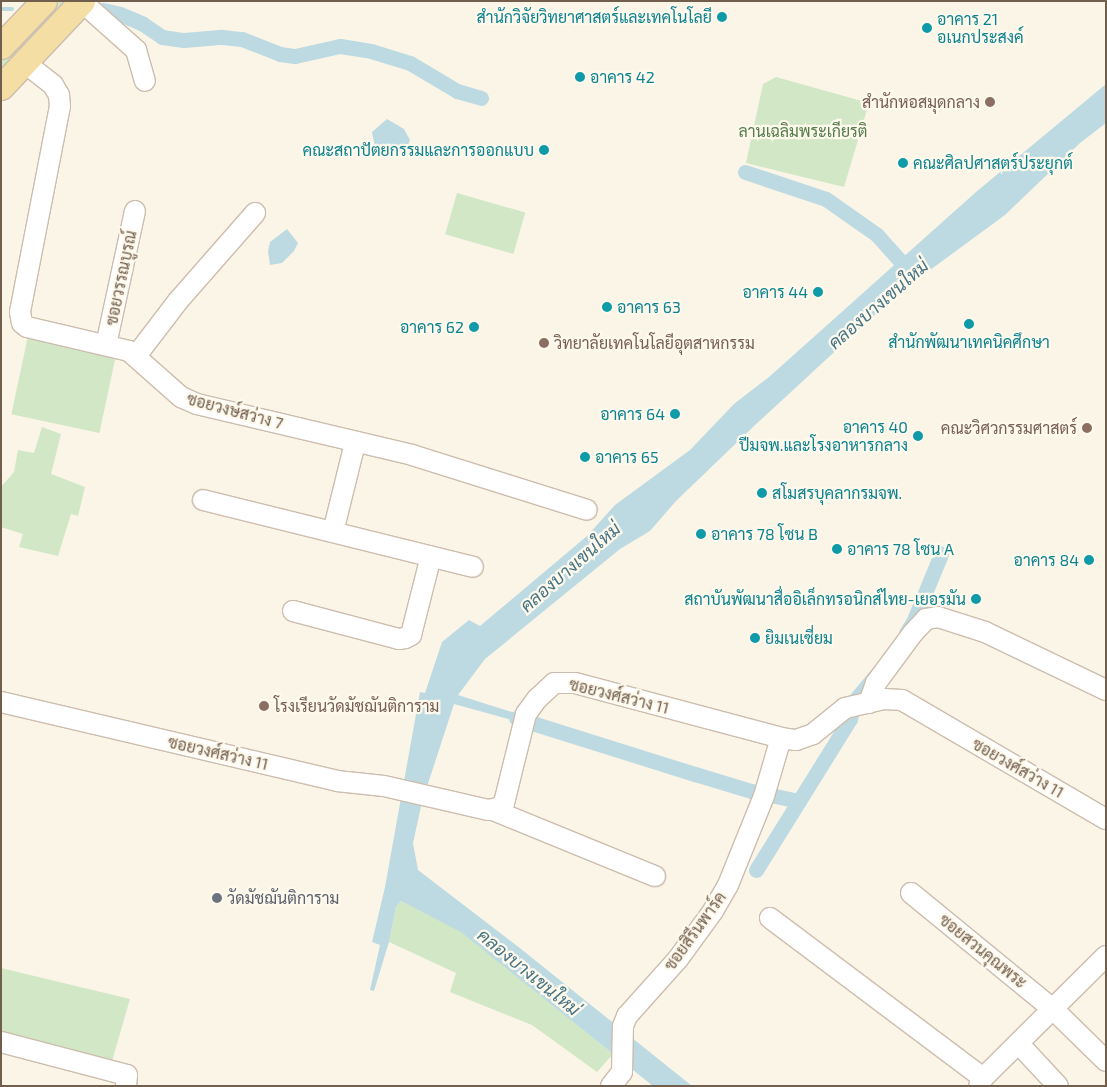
<!DOCTYPE html>
<html>
<head>
<meta charset="utf-8">
<style>
	body { margin:0 }
	#map { position:relative; width:1107px; height:1087px; overflow:hidden; background:#fbf5e7; font-family:"Exo 2",Sarabun,sans-serif }
	div>[style] { position:absolute }
	.green>* { inset:0; background:#d1e7c6; transform-origin:0 0 }
	.water>* { inset:0; background:#bddae3 }
	.stream>* { height:4.5px; margin:-2.25px; padding:0 2.25px; transform-origin:2.25px; border-radius:2.25px; background:#bddae3 }
	.canal>* { height:15px; margin:-7.5px; padding:0 7.5px; transform-origin:7.5px; border-radius:7.5px; background:#bddae3 }
	.roads { filter:drop-shadow(1px 0 #ccbdae) drop-shadow(-1px 0 #ccbdae) drop-shadow(0 1px #ccbdae) drop-shadow(0 -1px #ccbdae) }
	.minor>* { height:20px; margin:-10px; padding:0 10px; transform-origin:10px; border-radius:10px; background:#fff }
	.major>* { height:25px; margin:-12.5px; padding:0 12.5px; transform-origin:12.5px; border-radius:12.5px; background:#f4dea4 }
	.dots>* { width:14px; height:14px; translate:-50% -50%; box-sizing:border-box; border:2px solid #fef9ed; border-radius:50% }
	span { translate:-50% -50%; white-space:nowrap; text-align:center; line-height:1.15; -webkit-text-stroke:4.5px #fef9ed; paint-order:stroke }
	.culture-label { font-size:16px; color:#0d838f }
	.right { translate:-100% -50%; text-align:right }
	.left { translate:0 -50%; text-align:left }
	.education-label { font-size:16px; color:#785e54 }
	.park-label { font-size:16px; color:#547d49 }
	.street-label { font-size:16px; color:#725e4d }
	.worship-label { font-size:16px; color:#5b616d }
	.water-label { font-size:18px; color:#487484; font-style:italic }
	.frame { position:absolute; inset:0; border:2px solid #725e4d; pointer-events:none }
</style>
</head>
<body>
<div id="map">
	<div class="green">
		<i style="clip-path:polygon(55px 1px,67px 1px,1px 71px,1px 58px)"></i>
		<i style="clip-path:polygon(776px 77px,869px 103px,844px 187px,746px 163px,763px 84px)"></i>
		<i style="left:457px;top:193px;width:71px;height:43px;rotate:16deg"></i>
		<i style="left:28px;top:336px;width:90px;height:80px;rotate:12deg"></i>
		<i style="clip-path:polygon(42px 427px,61px 434px,51px 474px,85px 487px,78px 516px,71px 514px,58px 556px,19px 547px,23px 534px,1px 527px,1px 487px,14px 472px,18px 450px,34px 453px)"></i>
		<i style="clip-path:polygon(401px 901px,461px 931px,613px 1054px,597px 1072px,532px 1025px,450px 992px,456px 973px,389px 942px,396px 907px)"></i>
		<i style="clip-path:polygon(1px 968px,130px 999px,112px 1061px,1px 1034px)"></i>
	</div>
	<div class="water">
		<i style="clip-path:polygon(1106px 84px,1106px 123px,1080px 143px,1005px 215px,896px 295px,753px 427px,676px 501px,650px 531px,620px 549px,485px 659px,458px 695px,518px 714px,515px 721px,454px 704px,422px 802px,413px 843px,418px 870px,516px 945px,692px 1086px,653px 1086px,461px 932px,401px 901px,396px 907px,389px 942px,374px 991px,370px 990px,380px 945px,372px 942px,385px 887px,420px 692px,425px 693px,442px 642px,469px 620px,480px 626px,587px 536px,615px 505px,690px 450px,734px 404px,769px 377px,976px 192px)"></i>
		<i style="clip-path:polygon(387px 119px,404px 129px,410px 140px,405px 153px,394px 157px,377px 158px,372px 132px)"></i>
		<i style="clip-path:polygon(287px 229px,298px 243px,294px 251px,282px 263px,270px 265px,268px 251px,270px 242px)"></i>
	</div>
	<div class="stream">
		<i style="left:1px;top:9px;width:11px"></i>
	</div>
	<div class="canal">
		<i style="left:103px;top:10px;width:17px;rotate:13deg"></i>
		<i style="left:120px;top:14px;width:25px;rotate:23deg"></i>
		<i style="left:143px;top:24px;width:23px;rotate:34deg"></i>
		<i style="left:162px;top:37px;width:22px;rotate:8deg"></i>
		<i style="left:184px;top:40px;width:38px;rotate:-5deg"></i>
		<i style="left:222px;top:37px;width:20px;rotate:6deg"></i>
		<i style="left:242px;top:39px;width:41px;rotate:21.5deg"></i>
		<i style="left:280px;top:54px;width:15px;rotate:8deg"></i>
		<i style="left:295px;top:56px;width:46px;rotate:-12.5deg"></i>
		<i style="left:340px;top:46px;width:31px;rotate:9deg"></i>
		<i style="left:371px;top:51px;width:41px;rotate:17.1deg"></i>
		<i style="left:410px;top:63px;width:55px;rotate:30.8deg"></i>
		<i style="left:457px;top:91px;width:25px;rotate:16deg"></i>
		<i style="left:745px;top:172px;width:85px;rotate:18.4deg"></i>
		<i style="left:826px;top:199px;width:62px;rotate:35.2deg"></i>
		<i style="left:877px;top:235px;width:52px;rotate:48.1deg"></i>
		<i style="left:906px;top:633px;width:13px;rotate:-58deg"></i>
		<i style="left:913px;top:622px;width:74px;rotate:-67.6deg"></i>
		<i style="left:516px;top:718px;width:188px;rotate:17.4deg"></i>
		<i style="left:695px;top:774px;width:59px;rotate:16.9deg"></i>
		<i style="left:751px;top:791px;width:49px;rotate:11.8deg"></i>
		<i style="left:756px;top:870px;width:178px;rotate:-58.1deg"></i>
		<i style="left:850px;top:719px;width:18px;rotate:-77deg"></i>
		<i style="left:854px;top:701px;width:33px;rotate:-50deg"></i>
	</div>
	<div class="roads">
		<div class="minor">
			<i style="left:81px;top:1px;width:74px;rotate:41.7deg"></i>
			<i style="left:136px;top:50px;width:32px;rotate:74deg"></i>
			<i style="left:25px;top:63px;width:36px;rotate:38deg"></i>
			<i style="left:53px;top:85px;width:12px;rotate:59deg"></i>
			<i style="left:59px;top:95px;width:11px;rotate:85deg"></i>
			<i style="left:60px;top:106px;width:210px;rotate:101deg"></i>
			<i style="left:20px;top:312px;width:11px;rotate:80deg"></i>
			<i style="left:22px;top:323px;width:6px;rotate:39deg"></i>
			<i style="left:27px;top:327px;width:105px;rotate:13.2deg"></i>
			<i style="left:129px;top:351px;width:69px;rotate:41.5deg"></i>
			<i style="left:181px;top:397px;width:17px;rotate:24deg"></i>
			<i style="left:197px;top:404px;width:221px;rotate:13.3deg"></i>
			<i style="left:412px;top:455px;width:183px;rotate:17.4deg"></i>
			<i style="left:106px;top:345px;width:137px;rotate:-77.8deg"></i>
			<i style="left:136px;top:356px;width:69px;rotate:-52.6deg"></i>
			<i style="left:178px;top:301px;width:117px;rotate:-48.8deg"></i>
			<i style="left:203px;top:500px;width:278px;rotate:13.9deg"></i>
			<i style="left:333px;top:532px;width:92px;rotate:-76.1deg"></i>
			<i style="left:293px;top:611px;width:110px;rotate:14.8deg"></i>
			<i style="left:399px;top:639px;width:6px;rotate:-9deg"></i>
			<i style="left:405px;top:638px;width:7px;rotate:-27deg"></i>
			<i style="left:411px;top:635px;width:81px;rotate:-75.8deg"></i>
			<i style="left:1px;top:702px;width:345px;rotate:13.2deg"></i>
			<i style="left:337px;top:781px;width:47px;rotate:6.1deg"></i>
			<i style="left:384px;top:786px;width:107px;rotate:13deg"></i>
			<i style="left:488px;top:810px;width:10px;rotate:-11deg"></i>
			<i style="left:498px;top:808px;width:8px;rotate:-40deg"></i>
			<i style="left:504px;top:803px;width:92px;rotate:-76.1deg"></i>
			<i style="left:526px;top:714px;width:19px;rotate:-54deg"></i>
			<i style="left:537px;top:699px;width:23px;rotate:-43deg"></i>
			<i style="left:554px;top:683px;width:21px"></i>
			<i style="left:575px;top:683px;width:213px;rotate:14.9deg"></i>
			<i style="left:781px;top:738px;width:15px;rotate:8deg"></i>
			<i style="left:796px;top:740px;width:18px;rotate:-19deg"></i>
			<i style="left:813px;top:734px;width:41px;rotate:-39.1deg"></i>
			<i style="left:845px;top:708px;width:40px;rotate:-13deg"></i>
			<i style="left:884px;top:699px;width:18px;rotate:3deg"></i>
			<i style="left:902px;top:700px;width:236px;rotate:30.3deg"></i>
			<i style="left:869px;top:703px;width:21px;rotate:-71deg"></i>
			<i style="left:876px;top:683px;width:62px;rotate:-53.5deg"></i>
			<i style="left:913px;top:633px;width:19px;rotate:-47deg"></i>
			<i style="left:926px;top:619px;width:12px;rotate:-9deg"></i>
			<i style="left:938px;top:617px;width:49px;rotate:17.7deg"></i>
			<i style="left:985px;top:632px;width:134px;rotate:25.6deg"></i>
			<i style="left:493px;top:810px;width:175px;rotate:22.2deg"></i>
			<i style="left:911px;top:893px;width:185px;rotate:39.3deg"></i>
			<i style="left:1054px;top:1010px;width:73px;rotate:44.4deg"></i>
			<i style="left:770px;top:918px;width:266px;rotate:36.9deg"></i>
			<i style="left:1px;top:1042px;width:130px;rotate:14.7deg"></i>
			<i style="left:127px;top:1075px;width:11px;rotate:95deg"></i>
			<i style="left:1019px;top:1044px;width:57px;rotate:47.1deg"></i>
			<i style="left:611px;top:1086px;width:18px;rotate:-52deg"></i>
			<i style="left:622px;top:1072px;width:46px;rotate:-88.8deg"></i>
			<i style="left:623px;top:1026px;width:11px;rotate:-68deg"></i>
			<i style="left:627px;top:1016px;width:76px;rotate:-48.2deg"></i>
			<i style="left:678px;top:959px;width:59px;rotate:-53.9deg"></i>
			<i style="left:713px;top:911px;width:30px;rotate:-60deg"></i>
			<i style="left:728px;top:885px;width:96px;rotate:-68deg"></i>
			<i style="left:764px;top:796px;width:60px;rotate:-73.7deg"></i>
			<i style="left:979px;top:1086px;width:9px;rotate:-63deg"></i>
			<i style="left:983px;top:1078px;width:173px;rotate:-44.8deg"></i>
		</div>
		<div class="major">
			<i style="left:1px;top:46px;width:62px;rotate:-46.3deg"></i>
			<i style="left:1px;top:87px;width:118px;rotate:-46.7deg"></i>
		</div>
	</div>
	<div class="dots">
		<i style="left:722px;top:17px;background:#0f9aa8"></i>
		<i style="left:927px;top:28px;background:#0f9aa8"></i>
		<i style="left:580px;top:77px;background:#0f9aa8"></i>
		<i style="left:990px;top:102px;background:#8d6e63"></i>
		<i style="left:544px;top:150px;background:#0f9aa8"></i>
		<i style="left:903px;top:163px;background:#0f9aa8"></i>
		<i style="left:818px;top:292px;background:#0f9aa8"></i>
		<i style="left:607px;top:307px;background:#0f9aa8"></i>
		<i style="left:969px;top:324px;background:#0f9aa8"></i>
		<i style="left:474px;top:327px;background:#0f9aa8"></i>
		<i style="left:544px;top:343px;background:#8d6e63"></i>
		<i style="left:675px;top:414px;background:#0f9aa8"></i>
		<i style="left:1087px;top:428px;background:#8d6e63"></i>
		<i style="left:918px;top:436px;background:#0f9aa8"></i>
		<i style="left:585px;top:457px;background:#0f9aa8"></i>
		<i style="left:762px;top:493px;background:#0f9aa8"></i>
		<i style="left:701px;top:534px;background:#0f9aa8"></i>
		<i style="left:837px;top:549px;background:#0f9aa8"></i>
		<i style="left:1089px;top:560px;background:#0f9aa8"></i>
		<i style="left:976px;top:599px;background:#0f9aa8"></i>
		<i style="left:755px;top:638px;background:#0f9aa8"></i>
		<i style="left:264px;top:706px;background:#8d6e63"></i>
		<i style="left:217px;top:898px;background:#6b7280"></i>
	</div>
	<div class="culture-label">
		<span class="right" style="left:712px;top:17px">สำนักวิจัยวิทยาศาสตร์และเทคโนโลยี</span>
		<span class="left" style="left:937px;top:28px">อาคาร 21<br>อเนกประสงค์</span>
		<span class="left" style="left:590px;top:77px">อาคาร 42</span>
		<span class="right" style="left:534px;top:150px">คณะสถาปัตยกรรมและการออกแบบ</span>
		<span class="left" style="left:913px;top:163px">คณะศิลปศาสตร์ประยุกต์</span>
		<span class="right" style="left:808px;top:292px">อาคาร 44</span>
		<span class="left" style="left:617px;top:307px">อาคาร 63</span>
		<span class="right" style="left:464px;top:327px">อาคาร 62</span>
		<span style="left:969px;top:342px">สำนักพัฒนาเทคนิคศึกษา</span>
		<span class="right" style="left:665px;top:414px">อาคาร 64</span>
		<span class="right" style="left:908px;top:436px">อาคาร 40<br>ปีมจพ.และโรงอาหารกลาง</span>
		<span class="left" style="left:595px;top:457px">อาคาร 65</span>
		<span class="left" style="left:772px;top:493px">สโมสรบุคลากรมจพ.</span>
		<span class="left" style="left:711px;top:534px">อาคาร 78 โซน B</span>
		<span class="left" style="left:847px;top:549px">อาคาร 78 โซน A</span>
		<span class="right" style="left:1079px;top:560px">อาคาร 84</span>
		<span class="right" style="left:966px;top:599px">สถาบันพัฒนาสื่ออิเล็กทรอนิกส์ไทย-เยอรมัน</span>
		<span class="left" style="left:765px;top:638px">ยิมเนเซี่ยม</span>
	</div>
	<div class="education-label">
		<span class="right" style="left:980px;top:102px">สำนักหอสมุดกลาง</span>
		<span class="left" style="left:554px;top:343px">วิทยาลัยเทคโนโลยีอุตสาหกรรม</span>
		<span class="right" style="left:1077px;top:428px">คณะวิศวกรรมศาสตร์</span>
		<span class="left" style="left:274px;top:706px">โรงเรียนวัดมัชฌันติการาม</span>
	</div>
	<div class="park-label">
		<span style="left:803px;top:131px">ลานเฉลิมพระเกียรติ</span>
	</div>
	<div class="street-label">
		<span style="left:121px;top:278px;rotate:-78deg">ซอยวรรณบูรณ์</span>
		<span style="left:235px;top:411px;rotate:15deg">ซอยวงษ์สว่าง 7</span>
		<span style="left:619px;top:696px;rotate:14deg">ซอยวงศ์สว่าง 11</span>
		<span style="left:218px;top:753px;rotate:13deg">ซอยวงศ์สว่าง 11</span>
		<span style="left:1018px;top:768px;rotate:30deg">ซอยวงศ์สว่าง 11</span>
		<span style="left:695px;top:931px;rotate:-54deg">ซอยสิรีนพาร์ค</span>
		<span style="left:983px;top:951px;rotate:39deg">ซอยสวนคุณพระ</span>
	</div>
	<div class="worship-label">
		<span class="left" style="left:227px;top:898px">วัดมัชฌันติการาม</span>
	</div>
	<div class="water-label">
		<span style="left:878px;top:304px;rotate:-41deg">คลองบางเขนใหม่</span>
		<span style="left:570px;top:567px;rotate:-41deg">คลองบางเขนใหม่</span>
		<span style="left:529px;top:972px;rotate:39deg">คลองบางเขนใหม่</span>
	</div>
	<div class="frame"></div>
</div>
</body>
</html>
